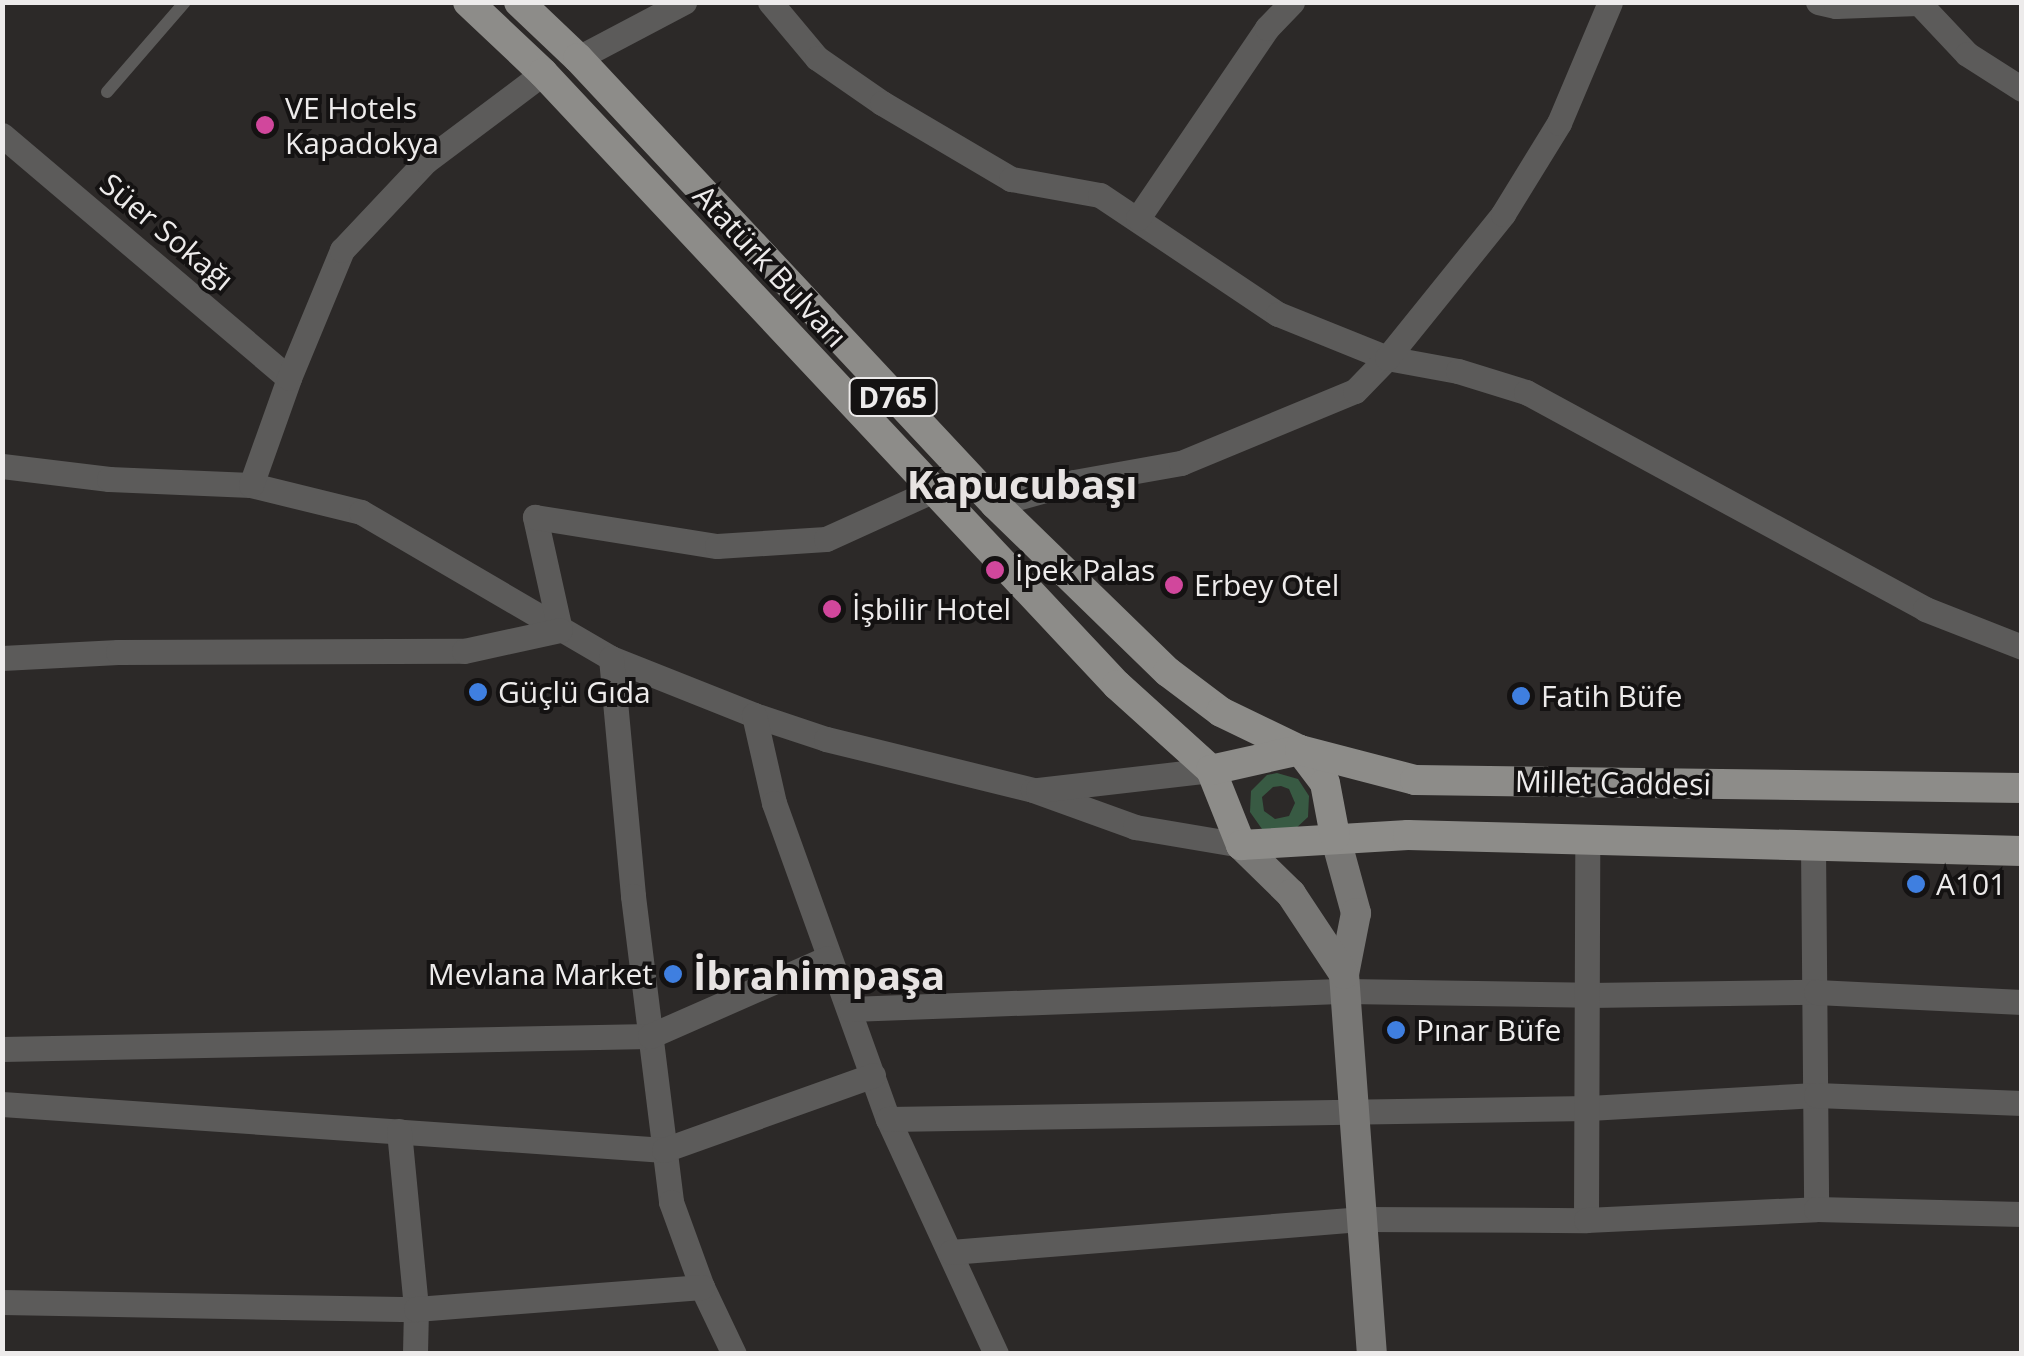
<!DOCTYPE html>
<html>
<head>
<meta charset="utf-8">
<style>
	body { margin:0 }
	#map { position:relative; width:2024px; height:1356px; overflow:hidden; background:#2c2928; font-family:"Open Sans",sans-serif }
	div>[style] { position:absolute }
	.green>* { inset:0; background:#385a43 }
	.lane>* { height:12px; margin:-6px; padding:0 6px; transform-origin:6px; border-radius:6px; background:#5c5b5a }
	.street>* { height:25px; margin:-12.5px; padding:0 12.5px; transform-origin:12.5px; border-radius:12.5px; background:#5c5b5a }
	.secondary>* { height:30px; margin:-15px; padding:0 15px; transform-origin:15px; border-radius:15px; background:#787775 }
	.primary>* { height:30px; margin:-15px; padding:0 15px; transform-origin:15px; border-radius:15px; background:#8d8c89 }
	.dots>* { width:28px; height:28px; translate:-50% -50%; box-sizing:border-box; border:5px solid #141212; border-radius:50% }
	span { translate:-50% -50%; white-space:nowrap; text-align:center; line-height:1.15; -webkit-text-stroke:8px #141212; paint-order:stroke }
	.shield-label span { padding:2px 8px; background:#141212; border:2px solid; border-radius:8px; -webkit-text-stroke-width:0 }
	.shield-label { font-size:28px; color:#edebeb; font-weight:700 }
	.poi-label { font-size:30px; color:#edebeb }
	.left { translate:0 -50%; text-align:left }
	.right { translate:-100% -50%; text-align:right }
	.street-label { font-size:30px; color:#edebeb }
	.district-label { font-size:40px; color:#e7e3e2; font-weight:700 }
	.frame { position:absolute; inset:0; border:5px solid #edebeb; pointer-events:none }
</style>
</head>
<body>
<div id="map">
	<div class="green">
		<i style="clip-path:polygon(evenodd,1277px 773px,1298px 779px,1309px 796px,1308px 817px,1293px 831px,1262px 829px,1250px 812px,1251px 791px,1267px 775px,1277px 773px,1281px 786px,1289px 789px,1295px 803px,1289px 816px,1275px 819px,1264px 811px,1262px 797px,1273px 787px,1281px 786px)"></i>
	</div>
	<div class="lane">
		<i style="left:107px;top:92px;width:119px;rotate:-49.1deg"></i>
	</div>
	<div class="street">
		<i style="left:770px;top:2px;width:73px;rotate:50deg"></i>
		<i style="left:817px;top:58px;width:79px;rotate:34.7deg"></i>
		<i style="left:882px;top:103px;width:150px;rotate:30.5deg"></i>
		<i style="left:1011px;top:179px;width:90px;rotate:10.2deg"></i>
		<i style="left:1100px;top:195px;width:214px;rotate:33.8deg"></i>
		<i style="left:1278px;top:314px;width:118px;rotate:22deg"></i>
		<i style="left:1387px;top:358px;width:72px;rotate:10.4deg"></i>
		<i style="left:1458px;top:371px;width:71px;rotate:17.2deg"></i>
		<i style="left:1526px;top:392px;width:454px;rotate:28.5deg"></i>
		<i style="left:1925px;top:609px;width:104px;rotate:21.4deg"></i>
		<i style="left:1818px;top:2px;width:18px;rotate:13deg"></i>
		<i style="left:1836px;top:6px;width:82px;rotate:-2.1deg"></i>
		<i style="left:1918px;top:2px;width:71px;rotate:46.7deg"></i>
		<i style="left:1967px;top:54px;width:65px;rotate:32.5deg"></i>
		<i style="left:578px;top:58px;width:120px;rotate:-27.8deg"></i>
		<i style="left:2px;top:135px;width:376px;rotate:40.3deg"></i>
		<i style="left:1138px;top:218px;width:230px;rotate:-55.8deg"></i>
		<i style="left:1267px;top:28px;width:36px;rotate:-46deg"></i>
		<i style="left:2px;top:466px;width:108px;rotate:6.9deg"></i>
		<i style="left:109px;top:479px;width:142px;rotate:2.4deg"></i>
		<i style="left:251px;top:485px;width:113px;rotate:13.8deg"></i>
		<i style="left:361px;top:512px;width:290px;rotate:30.3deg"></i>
		<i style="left:611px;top:658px;width:154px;rotate:21.7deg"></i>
		<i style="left:754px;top:715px;width:76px;rotate:18.4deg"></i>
		<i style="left:826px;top:739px;width:213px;rotate:13.8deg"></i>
		<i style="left:1033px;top:790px;width:109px;rotate:19.9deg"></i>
		<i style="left:1135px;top:827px;width:108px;rotate:9.6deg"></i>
		<i style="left:251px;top:485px;width:114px;rotate:-70.4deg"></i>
		<i style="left:289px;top:378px;width:139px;rotate:-67.5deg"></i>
		<i style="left:342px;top:250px;width:122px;rotate:-46.7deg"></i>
		<i style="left:426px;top:161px;width:146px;rotate:-36.9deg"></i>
		<i style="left:995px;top:504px;width:82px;rotate:-15.6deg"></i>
		<i style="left:1074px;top:482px;width:109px;rotate:-10.1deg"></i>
		<i style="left:1181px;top:463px;width:188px;rotate:-22.5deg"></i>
		<i style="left:1355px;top:391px;width:46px;rotate:-45.9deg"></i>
		<i style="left:1387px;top:358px;width:185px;rotate:-51.1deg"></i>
		<i style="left:1503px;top:214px;width:107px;rotate:-58.4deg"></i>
		<i style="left:1559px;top:123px;width:131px;rotate:-67.1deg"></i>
		<i style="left:560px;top:630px;width:116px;rotate:-102.5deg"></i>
		<i style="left:535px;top:517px;width:184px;rotate:9.1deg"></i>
		<i style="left:717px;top:546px;width:109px;rotate:-3.7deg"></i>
		<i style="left:826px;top:539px;width:119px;rotate:-24.4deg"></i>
		<i style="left:2px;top:658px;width:116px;rotate:-3deg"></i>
		<i style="left:118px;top:652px;width:346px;rotate:-0.2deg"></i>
		<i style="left:464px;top:651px;width:98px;rotate:-12.3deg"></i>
		<i style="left:611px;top:658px;width:239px;rotate:84.7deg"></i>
		<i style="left:633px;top:896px;width:308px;rotate:82.9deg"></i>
		<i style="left:671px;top:1202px;width:90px;rotate:70deg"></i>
		<i style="left:702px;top:1287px;width:74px;rotate:64.5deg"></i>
		<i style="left:754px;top:715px;width:90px;rotate:77.2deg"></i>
		<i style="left:774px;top:803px;width:336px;rotate:70.2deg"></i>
		<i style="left:888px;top:1119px;width:259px;rotate:65.3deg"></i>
		<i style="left:1038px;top:790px;width:174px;rotate:-6.6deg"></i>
		<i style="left:1813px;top:846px;width:363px;rotate:89.5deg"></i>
		<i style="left:850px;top:1009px;width:496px;rotate:-2.1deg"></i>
		<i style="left:1346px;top:991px;width:243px;rotate:0.9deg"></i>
		<i style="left:1589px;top:995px;width:227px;rotate:-0.8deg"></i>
		<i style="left:1816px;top:992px;width:206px;rotate:2.8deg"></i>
		<i style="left:2px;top:1049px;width:648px;rotate:-1.15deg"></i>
		<i style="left:650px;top:1036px;width:194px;rotate:-23.7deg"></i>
		<i style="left:2px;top:1104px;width:664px;rotate:3.97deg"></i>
		<i style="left:664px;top:1150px;width:222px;rotate:-19.7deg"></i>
		<i style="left:888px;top:1119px;width:701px;rotate:-0.9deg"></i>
		<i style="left:1589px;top:1108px;width:227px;rotate:-3.3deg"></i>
		<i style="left:1816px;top:1095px;width:206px;rotate:2.2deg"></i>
		<i style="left:399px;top:1131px;width:179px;rotate:84.5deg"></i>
		<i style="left:416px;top:1309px;width:45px;rotate:91.3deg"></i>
		<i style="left:1586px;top:1220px;width:380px;rotate:-89.8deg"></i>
		<i style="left:951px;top:1252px;width:413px;rotate:-4.6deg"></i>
		<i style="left:1363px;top:1219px;width:223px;rotate:0.3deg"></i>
		<i style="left:1586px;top:1220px;width:230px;rotate:-2.7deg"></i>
		<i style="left:1816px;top:1209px;width:206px;rotate:1.4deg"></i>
		<i style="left:2px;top:1302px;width:414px;rotate:1deg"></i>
		<i style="left:416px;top:1309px;width:287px;rotate:-4.4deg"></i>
	</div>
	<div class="secondary">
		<i style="left:1335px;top:836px;width:80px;rotate:74.7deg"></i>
		<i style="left:1356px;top:913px;width:62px;rotate:101.1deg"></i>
		<i style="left:1344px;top:974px;width:381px;rotate:85.8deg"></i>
		<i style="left:1241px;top:845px;width:70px;rotate:44.4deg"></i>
		<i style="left:1291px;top:894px;width:96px;rotate:56.5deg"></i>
	</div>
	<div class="primary">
		<i style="left:468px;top:2px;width:103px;rotate:43.4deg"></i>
		<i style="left:543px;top:73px;width:839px;rotate:46.84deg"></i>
		<i style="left:1117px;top:685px;width:127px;rotate:42.1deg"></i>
		<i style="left:1211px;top:770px;width:81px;rotate:68.2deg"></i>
		<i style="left:1241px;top:845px;width:167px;rotate:-3.4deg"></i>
		<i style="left:1408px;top:835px;width:614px;rotate:1.49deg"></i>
		<i style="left:519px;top:2px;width:81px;rotate:43.5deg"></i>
		<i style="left:578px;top:58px;width:611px;rotate:46.92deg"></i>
		<i style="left:995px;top:504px;width:241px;rotate:44.2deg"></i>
		<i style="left:1168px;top:672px;width:66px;rotate:37deg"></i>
		<i style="left:1221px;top:712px;width:88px;rotate:25.7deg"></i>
		<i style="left:1300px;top:750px;width:41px;rotate:52.9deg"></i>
		<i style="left:1325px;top:783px;width:54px;rotate:79.3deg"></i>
		<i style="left:1211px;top:770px;width:91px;rotate:-12.7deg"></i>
		<i style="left:1300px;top:750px;width:119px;rotate:14.6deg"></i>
		<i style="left:1415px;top:780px;width:607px;rotate:0.76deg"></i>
	</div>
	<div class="dots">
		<i style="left:265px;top:125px;background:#d1479c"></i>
		<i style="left:995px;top:570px;background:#d1479c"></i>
		<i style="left:1174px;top:585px;background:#d1479c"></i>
		<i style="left:832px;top:609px;background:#d1479c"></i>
		<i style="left:478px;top:692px;background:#3f7fe0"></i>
		<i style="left:1521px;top:696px;background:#3f7fe0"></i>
		<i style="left:1916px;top:884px;background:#3f7fe0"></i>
		<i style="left:673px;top:974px;background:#3f7fe0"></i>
		<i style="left:1396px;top:1030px;background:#3f7fe0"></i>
	</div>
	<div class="shield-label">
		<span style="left:893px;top:397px">D765</span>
	</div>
	<div class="poi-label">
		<span class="left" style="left:285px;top:125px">VE Hotels<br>Kapadokya</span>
		<span class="left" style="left:1015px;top:570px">İpek Palas</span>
		<span class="left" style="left:1194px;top:585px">Erbey Otel</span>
		<span class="left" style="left:852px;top:609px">İşbilir Hotel</span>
		<span class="left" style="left:498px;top:692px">Güçlü Gıda</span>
		<span class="left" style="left:1541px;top:696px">Fatih Büfe</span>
		<span class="left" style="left:1936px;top:884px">A101</span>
		<span class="right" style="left:653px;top:974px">Mevlana Market</span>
		<span class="left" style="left:1416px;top:1030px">Pınar Büfe</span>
	</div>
	<div class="street-label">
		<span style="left:167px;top:232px;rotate:40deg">Süer Sokağı</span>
		<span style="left:770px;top:266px;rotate:47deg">Atatürk Bulvarı</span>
		<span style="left:1613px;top:783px;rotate:1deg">Millet Caddesi</span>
	</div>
	<div class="district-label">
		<span style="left:1022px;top:484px">Kapucubaşı</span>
		<span style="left:819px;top:975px">İbrahimpaşa</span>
	</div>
	<div class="frame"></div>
</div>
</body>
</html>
